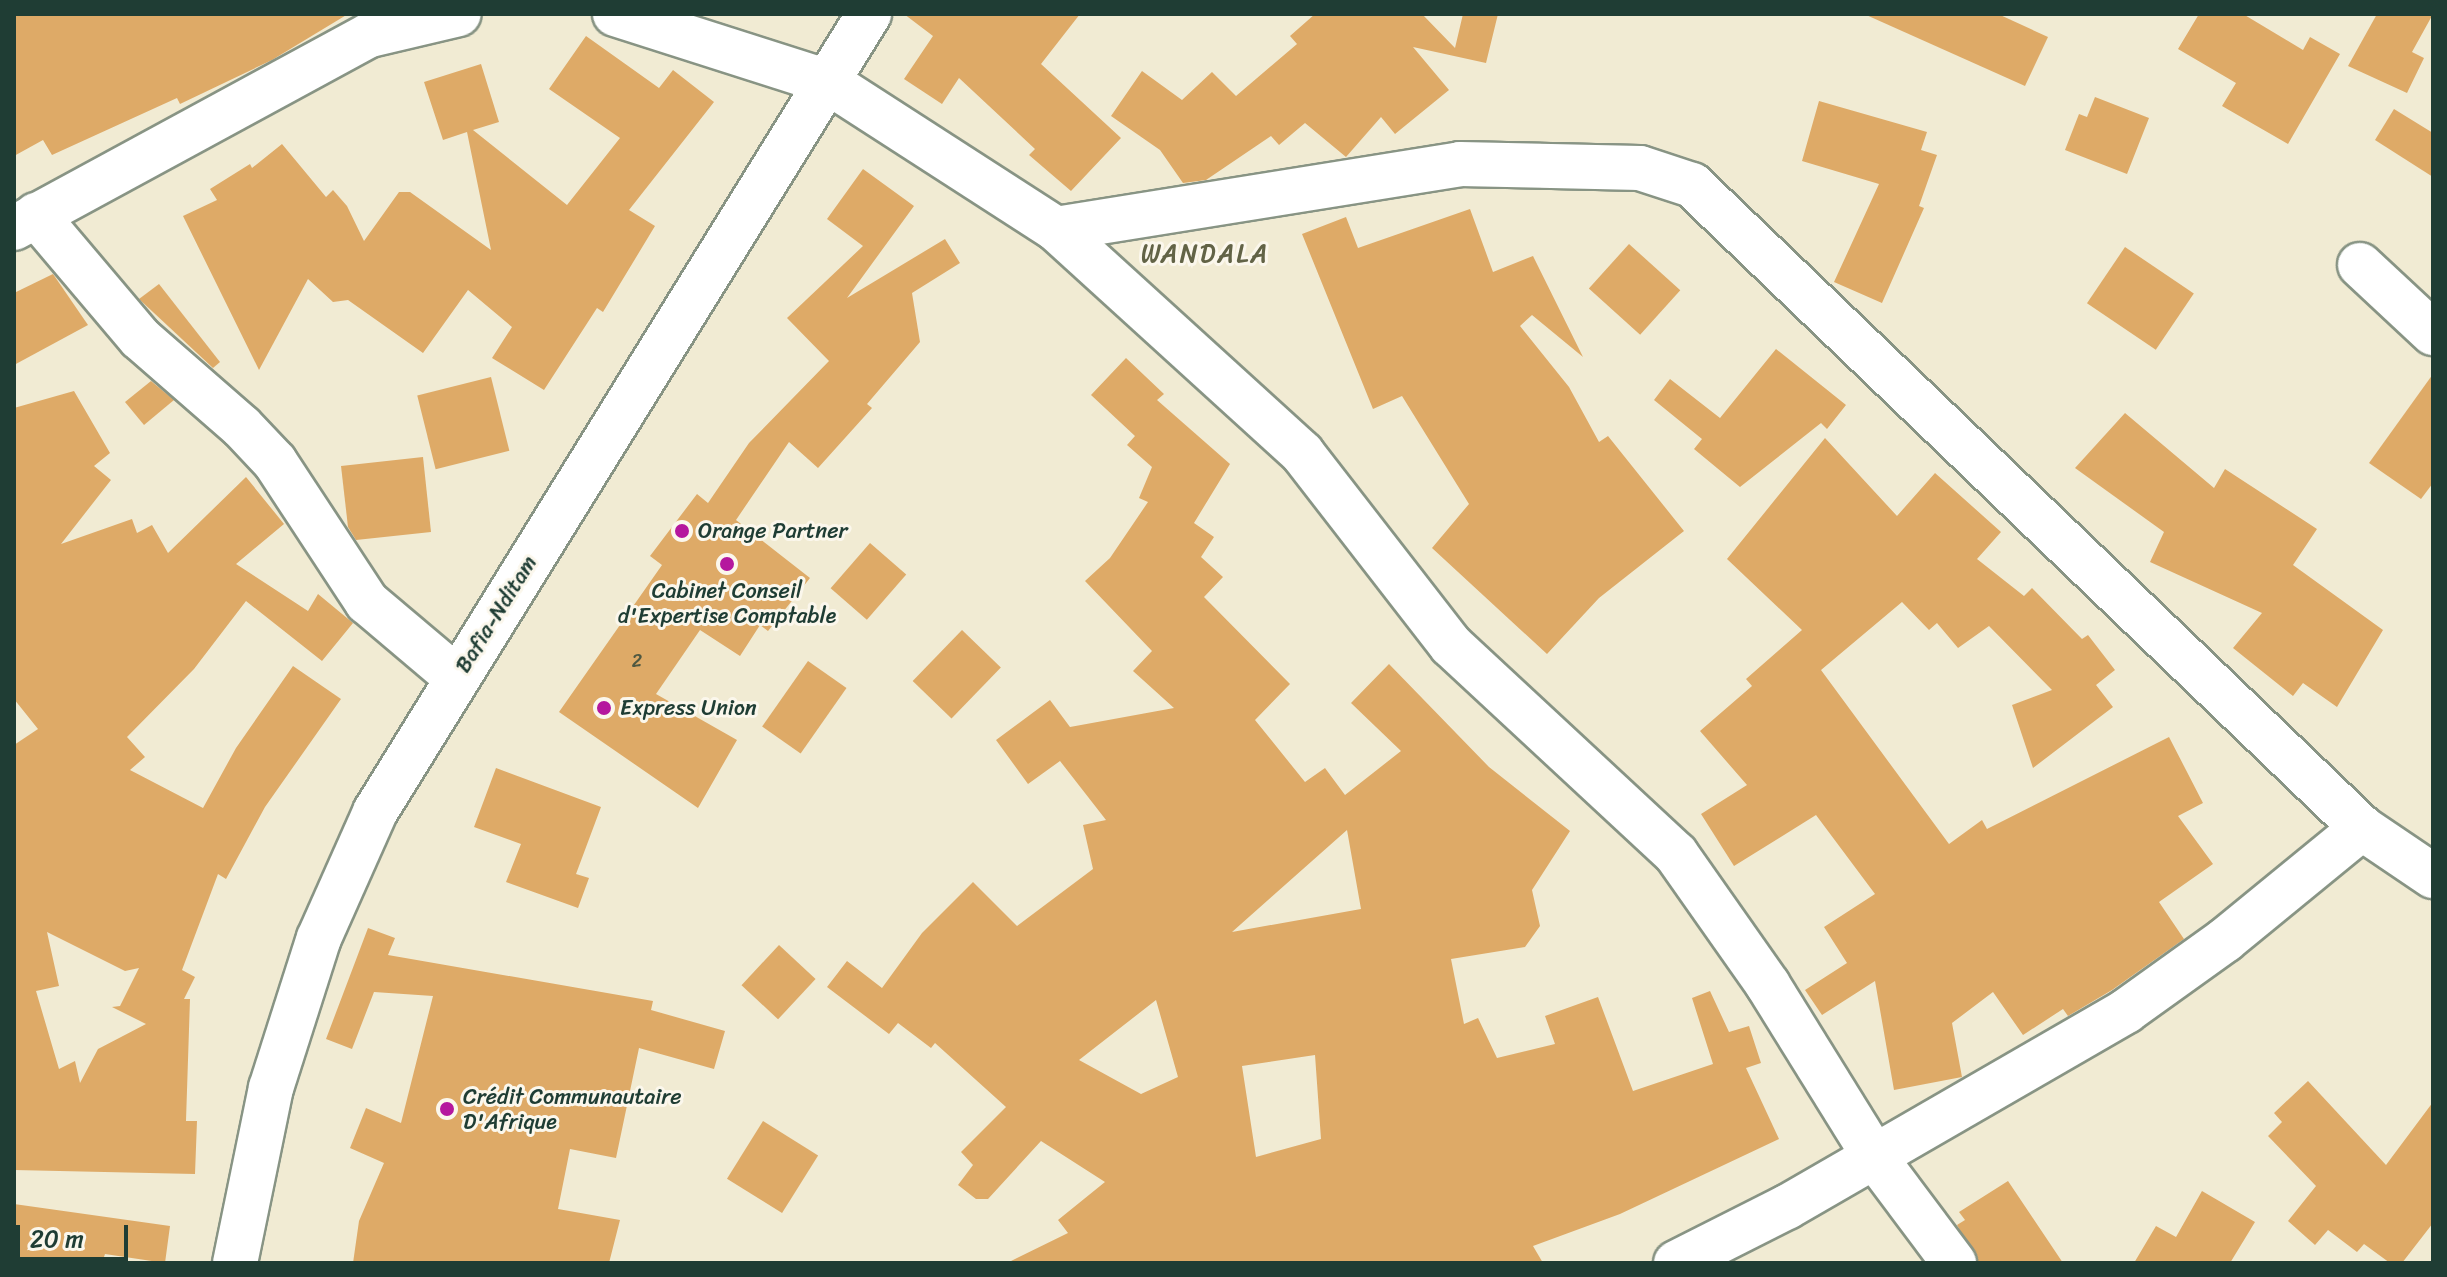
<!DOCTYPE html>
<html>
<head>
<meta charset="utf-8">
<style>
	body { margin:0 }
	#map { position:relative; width:2447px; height:1277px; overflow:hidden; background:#f1ebd3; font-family:Sriracha,sans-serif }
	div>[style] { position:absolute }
	.building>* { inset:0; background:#deaa67; transform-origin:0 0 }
	.roads { filter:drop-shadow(2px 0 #889484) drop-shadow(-2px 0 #889484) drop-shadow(0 2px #889484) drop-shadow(0 -2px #889484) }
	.minor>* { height:44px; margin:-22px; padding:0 22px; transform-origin:22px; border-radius:22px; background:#fff }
	.major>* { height:44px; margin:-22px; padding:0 22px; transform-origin:22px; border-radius:22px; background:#fff }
	.dots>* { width:22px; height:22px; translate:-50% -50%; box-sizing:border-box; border:4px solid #fbf7ec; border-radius:50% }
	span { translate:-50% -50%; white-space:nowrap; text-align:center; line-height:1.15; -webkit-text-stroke:6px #fbf7ec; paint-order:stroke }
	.number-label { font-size:18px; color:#4f5841 }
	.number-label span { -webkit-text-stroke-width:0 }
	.poi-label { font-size:22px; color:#1f3d34 }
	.left { translate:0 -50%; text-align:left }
	.street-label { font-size:22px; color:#1f3d34 }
	.quarter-label { font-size:26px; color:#626346; letter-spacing:2px }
	.frame { position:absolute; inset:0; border:16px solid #1f3d34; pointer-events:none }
	.scale { position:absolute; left:16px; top:1225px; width:112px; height:36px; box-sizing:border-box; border:4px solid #1f3d34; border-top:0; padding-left:10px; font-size:24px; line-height:28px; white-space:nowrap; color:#1f3d34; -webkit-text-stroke:6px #fbf7ec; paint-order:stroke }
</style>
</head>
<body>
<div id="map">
	<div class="building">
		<i style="clip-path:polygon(14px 14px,348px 14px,272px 60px,180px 104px,177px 98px,52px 155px,43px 140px,14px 156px)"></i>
		<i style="clip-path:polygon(904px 14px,1080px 14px,1041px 64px,1121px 138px,1071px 191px,1029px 155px,1035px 149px,959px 78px,942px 104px,904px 79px,933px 36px)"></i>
		<i style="clip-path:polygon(1315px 14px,1422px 14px,1455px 48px,1463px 14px,1498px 14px,1486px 63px,1413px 47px,1449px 90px,1395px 134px,1381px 117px,1346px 157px,1305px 123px,1279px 145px,1271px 136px,1206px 180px,1183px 183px,1160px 150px,1111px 116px,1142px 71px,1182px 100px,1212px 72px,1236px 96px,1297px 44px,1290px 36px)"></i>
		<i style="clip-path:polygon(1864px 14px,1998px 14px,2048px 37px,2025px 86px)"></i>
		<i style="clip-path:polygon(2199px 14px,2243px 14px,2303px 50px,2310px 37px,2340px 54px,2288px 144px,2222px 106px,2236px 83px,2178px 49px)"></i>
		<i style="clip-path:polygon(2377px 14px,2433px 14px,2412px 52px,2424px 58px,2407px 93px,2348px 66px)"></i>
		<i style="clip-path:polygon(586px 36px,659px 88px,673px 70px,714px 102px,629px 210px,655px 226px,603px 312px,597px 308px,544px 390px,492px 358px,512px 327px,468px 290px,423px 353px,348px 300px,333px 302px,308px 279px,259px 370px,183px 216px,217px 200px,210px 189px,250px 164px,252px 168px,282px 144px,326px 197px,333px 190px,347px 206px,364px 241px,399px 192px,410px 192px,491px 250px,467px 132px,443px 140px,424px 82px,481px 64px,499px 122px,473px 130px,567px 205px,620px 138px,549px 89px)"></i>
		<i style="clip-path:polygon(2095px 97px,2149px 118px,2127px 174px,2065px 150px,2079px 114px,2087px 117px)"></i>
		<i style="clip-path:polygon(1819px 101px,1927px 132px,1921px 150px,1937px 155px,1919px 206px,1924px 208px,1882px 303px,1834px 282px,1879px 184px,1802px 161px)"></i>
		<i style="clip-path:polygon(2394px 109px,2433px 133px,2433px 177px,2375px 140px)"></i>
		<i style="clip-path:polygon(863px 169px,914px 206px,847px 298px,945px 239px,960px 263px,912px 293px,920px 342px,867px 404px,872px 408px,818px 468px,789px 442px,736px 520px,810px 578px,768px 631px,760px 625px,740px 656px,700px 630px,656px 694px,737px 740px,698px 808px,559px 712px,662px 565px,650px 556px,697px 494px,708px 503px,749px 443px,829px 361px,787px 318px,863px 246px,827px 219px)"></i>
		<i style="clip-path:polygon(1470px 209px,1493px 272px,1533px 256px,1583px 357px,1532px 315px,1520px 326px,1569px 387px,1599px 442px,1608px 436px,1684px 531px,1599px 598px,1547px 654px,1432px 548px,1469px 504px,1402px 396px,1373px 409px,1302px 234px,1346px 217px,1358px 248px)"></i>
		<i style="left:1629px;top:244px;width:69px;height:60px;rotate:42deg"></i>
		<i style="left:2125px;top:247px;width:83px;height:68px;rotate:34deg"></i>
		<i style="clip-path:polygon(53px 274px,88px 325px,14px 365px,14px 293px)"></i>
		<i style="clip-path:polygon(159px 284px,220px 362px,213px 368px,139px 299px)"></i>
		<i style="clip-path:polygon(1776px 349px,1846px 405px,1827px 429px,1821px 423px,1740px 487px,1694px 449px,1702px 439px,1654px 400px,1670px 379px,1720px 418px)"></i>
		<i style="clip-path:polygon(evenodd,1126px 358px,1164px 394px,1157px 400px,1230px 464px,1194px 523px,1214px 537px,1201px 557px,1223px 577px,1204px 597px,1290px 684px,1255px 720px,1305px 782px,1325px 768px,1345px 795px,1401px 751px,1351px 703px,1389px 664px,1489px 767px,1570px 831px,1532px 890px,1540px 926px,1525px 947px,1451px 959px,1464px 1024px,1478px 1018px,1497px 1058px,1555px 1044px,1545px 1016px,1598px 997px,1633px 1091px,1713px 1064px,1692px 998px,1710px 991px,1729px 1032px,1749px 1026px,1761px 1063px,1746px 1068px,1779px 1139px,1620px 1214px,1533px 1246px,1543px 1263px,1007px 1263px,1068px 1233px,1058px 1220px,1105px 1182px,1041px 1141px,988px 1199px,976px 1199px,958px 1185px,973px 1165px,961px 1152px,1006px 1107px,935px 1043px,931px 1048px,898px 1023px,889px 1034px,827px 987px,847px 961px,882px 988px,922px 933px,973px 882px,1017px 926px,1093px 869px,1083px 825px,1106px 820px,1060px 761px,1028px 784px,996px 740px,1050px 700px,1070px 727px,1174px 708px,1133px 671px,1152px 651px,1085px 581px,1110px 558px,1148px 502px,1139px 498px,1152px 467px,1127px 445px,1135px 436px,1091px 395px,1126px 358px,1347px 830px,1361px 909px,1232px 932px,1347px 830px,1126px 358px,1156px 1000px,1178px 1077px,1141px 1094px,1079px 1060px,1156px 1000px,1126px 358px,1315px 1055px,1321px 1139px,1256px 1157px,1242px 1066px,1315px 1055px)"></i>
		<i style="clip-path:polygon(2433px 374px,2433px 483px,2421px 499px,2369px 463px)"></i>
		<i style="left:491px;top:377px;width:76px;height:76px;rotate:76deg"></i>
		<i style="clip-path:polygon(151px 381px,174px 400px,144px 425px,125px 402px)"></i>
		<i style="clip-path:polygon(evenodd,74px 391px,110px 453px,94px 466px,111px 480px,61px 544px,132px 519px,137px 533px,152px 525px,168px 553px,246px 477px,284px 524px,236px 564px,308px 611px,318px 594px,353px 623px,322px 661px,246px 601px,194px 669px,127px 737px,145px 757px,130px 770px,203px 808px,236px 748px,293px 666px,341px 699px,265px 807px,226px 879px,218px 874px,182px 970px,195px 977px,184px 999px,190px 999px,186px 1121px,197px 1121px,195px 1174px,14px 1170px,14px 745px,38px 729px,14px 699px,14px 408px,74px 391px,47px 932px,125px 971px,139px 968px,120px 1006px,112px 1007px,146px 1024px,98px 1049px,80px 1083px,75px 1061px,59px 1069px,36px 991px,59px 986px,47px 932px)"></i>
		<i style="clip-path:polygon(2125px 413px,2214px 488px,2225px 469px,2317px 529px,2293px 565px,2383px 630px,2337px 707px,2303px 683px,2293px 696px,2233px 648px,2262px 613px,2150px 562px,2164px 532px,2075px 468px)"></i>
		<i style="clip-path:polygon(1825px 438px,1897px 516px,1935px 473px,2001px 532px,1977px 559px,2024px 596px,2032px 588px,2082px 639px,2088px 635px,2115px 670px,2096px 685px,2113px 707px,2033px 768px,2012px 705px,2052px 690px,1989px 626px,1958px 648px,1937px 623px,1929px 630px,1902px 602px,1821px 670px,1949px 844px,1982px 820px,1987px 829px,2169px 737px,2203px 803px,2178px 816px,2213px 864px,2159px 902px,2184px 939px,2112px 990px,2068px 1016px,2063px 1009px,2023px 1035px,1993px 992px,1952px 1023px,1962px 1077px,1894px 1090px,1875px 981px,1822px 1015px,1805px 990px,1847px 963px,1824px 927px,1875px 894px,1816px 815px,1734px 866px,1701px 814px,1747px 785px,1700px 731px,1752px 686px,1746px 679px,1802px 630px,1727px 559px)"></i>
		<i style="clip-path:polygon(423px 457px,431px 532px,356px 540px,348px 527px,341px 466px)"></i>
		<i style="left:870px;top:543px;width:48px;height:60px;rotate:41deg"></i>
		<i style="left:962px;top:630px;width:54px;height:71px;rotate:44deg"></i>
		<i style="left:808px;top:661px;width:47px;height:80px;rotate:35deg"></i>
		<i style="clip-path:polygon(496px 768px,601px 807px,576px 874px,589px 878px,578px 908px,506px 882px,521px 844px,474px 827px)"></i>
		<i style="clip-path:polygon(368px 928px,395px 938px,388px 955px,653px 1001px,651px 1010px,725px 1031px,714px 1069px,639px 1048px,616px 1158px,570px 1149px,558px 1209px,620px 1220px,609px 1263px,353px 1263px,359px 1221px,384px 1163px,350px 1148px,366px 1108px,401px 1123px,433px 996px,374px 992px,352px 1049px,326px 1039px)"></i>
		<i style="left:779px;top:945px;width:50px;height:55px;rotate:43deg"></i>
		<i style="clip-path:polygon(2308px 1081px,2386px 1165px,2433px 1102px,2433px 1223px,2402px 1263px,2390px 1263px,2364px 1244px,2357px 1252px,2328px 1230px,2315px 1245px,2288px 1221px,2316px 1186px,2268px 1136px,2282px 1122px,2274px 1113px)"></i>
		<i style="left:763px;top:1121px;width:65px;height:68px;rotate:32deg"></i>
		<i style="clip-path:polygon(2008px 1181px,2063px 1263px,1978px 1263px,1957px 1225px,1965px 1220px,1959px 1212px)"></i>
		<i style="clip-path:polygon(2202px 1191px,2255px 1222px,2230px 1263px,2134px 1263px,2156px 1226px,2176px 1237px)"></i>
		<i style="clip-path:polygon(14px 1204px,170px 1226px,165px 1263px,105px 1254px,102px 1263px,14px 1263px)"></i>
	</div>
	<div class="roads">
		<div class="minor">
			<i style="left:615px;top:14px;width:224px;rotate:17.7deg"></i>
			<i style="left:828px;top:82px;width:271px;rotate:32.8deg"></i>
			<i style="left:1056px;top:229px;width:333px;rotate:42.3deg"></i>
			<i style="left:1302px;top:453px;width:243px;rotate:52.2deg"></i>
			<i style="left:1451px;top:645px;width:307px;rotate:42.9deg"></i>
			<i style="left:1676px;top:854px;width:160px;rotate:54.9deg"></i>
			<i style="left:1768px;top:985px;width:201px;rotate:58.2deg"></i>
			<i style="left:1874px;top:1156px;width:134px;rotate:53.2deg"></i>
			<i style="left:36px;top:215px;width:161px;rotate:49.8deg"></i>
			<i style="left:140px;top:338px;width:135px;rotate:41.1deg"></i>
			<i style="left:242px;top:427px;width:48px;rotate:46.7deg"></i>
			<i style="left:275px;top:462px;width:168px;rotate:56.7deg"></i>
			<i style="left:367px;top:602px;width:118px;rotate:40.2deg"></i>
			<i style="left:14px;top:228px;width:405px;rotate:-28.5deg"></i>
			<i style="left:370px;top:35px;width:91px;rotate:-13.3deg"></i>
			<i style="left:1056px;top:229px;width:409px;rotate:-9.1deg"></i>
			<i style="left:1460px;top:164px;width:180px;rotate:1.3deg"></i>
			<i style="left:1640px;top:168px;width:55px;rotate:18.1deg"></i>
			<i style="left:1692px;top:185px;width:929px;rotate:43.82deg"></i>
			<i style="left:2362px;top:828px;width:86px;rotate:34.1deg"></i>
			<i style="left:2360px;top:265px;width:100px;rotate:43deg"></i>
			<i style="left:1676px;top:1263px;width:124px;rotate:-26.8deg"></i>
			<i style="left:1787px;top:1207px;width:392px;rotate:-30deg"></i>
			<i style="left:2126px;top:1011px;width:122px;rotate:-35.6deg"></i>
			<i style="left:2225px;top:940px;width:177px;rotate:-39.3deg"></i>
		</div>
		<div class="major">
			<i style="left:235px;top:1263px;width:179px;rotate:-78.4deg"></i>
			<i style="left:271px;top:1088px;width:157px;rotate:-72.3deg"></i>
			<i style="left:319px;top:938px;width:138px;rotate:-66deg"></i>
			<i style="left:375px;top:812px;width:939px;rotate:-58.24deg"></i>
		</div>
	</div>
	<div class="dots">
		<i style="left:682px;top:531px;background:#b5179e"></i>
		<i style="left:727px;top:564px;background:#b5179e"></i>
		<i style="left:604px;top:708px;background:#b5179e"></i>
		<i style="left:447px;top:1109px;background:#b5179e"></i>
	</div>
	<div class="number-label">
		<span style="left:637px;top:661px">2</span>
	</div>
	<div class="poi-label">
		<span class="left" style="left:698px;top:531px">Orange Partner</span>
		<span style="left:727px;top:603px">Cabinet Conseil<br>d'Expertise Comptable</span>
		<span class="left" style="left:620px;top:708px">Express Union</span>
		<span class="left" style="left:463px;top:1109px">Crédit Communautaire<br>D'Afrique</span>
	</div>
	<div class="street-label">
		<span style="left:496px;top:614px;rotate:-58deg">Bafia-Nditam</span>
	</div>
	<div class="quarter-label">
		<span style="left:1205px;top:254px">WANDALA</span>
	</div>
	<div class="frame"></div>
	<div class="scale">20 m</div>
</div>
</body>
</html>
